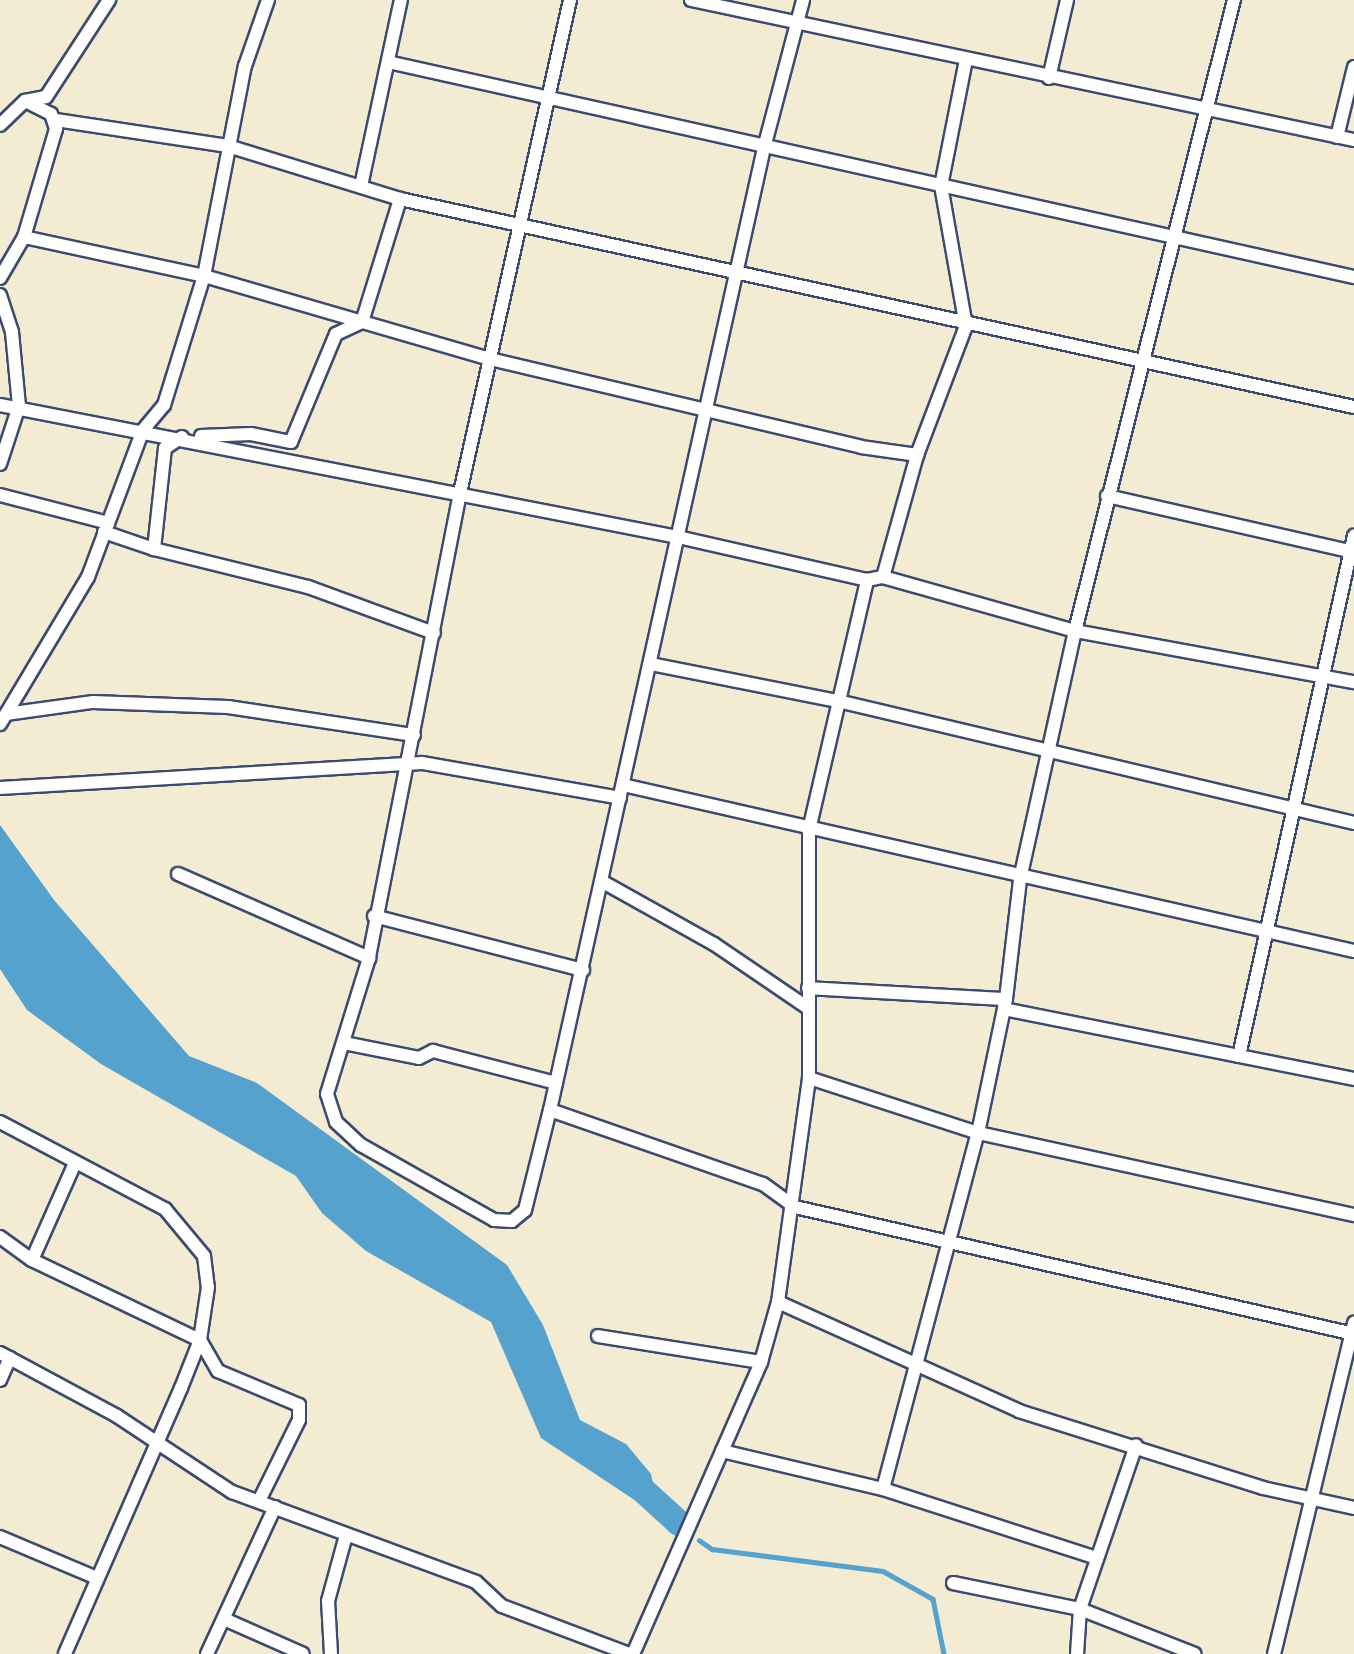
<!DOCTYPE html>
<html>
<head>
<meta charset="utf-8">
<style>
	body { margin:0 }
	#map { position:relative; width:1354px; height:1654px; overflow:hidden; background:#f3ebd2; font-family:Itim,sans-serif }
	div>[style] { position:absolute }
	.water>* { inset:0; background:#54a2cd }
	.stream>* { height:4.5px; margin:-2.25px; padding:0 2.25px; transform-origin:2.25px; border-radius:2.25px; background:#54a2cd }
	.river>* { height:26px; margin:-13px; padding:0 13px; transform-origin:13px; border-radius:13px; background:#54a2cd }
	.roads { filter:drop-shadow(2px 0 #3b4b6f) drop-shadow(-2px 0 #3b4b6f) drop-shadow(0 2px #3b4b6f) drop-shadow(0 -2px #3b4b6f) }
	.minor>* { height:12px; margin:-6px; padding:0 6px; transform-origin:6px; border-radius:6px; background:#fff }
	span { translate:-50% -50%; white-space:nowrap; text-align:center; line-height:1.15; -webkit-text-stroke:6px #fcf5e5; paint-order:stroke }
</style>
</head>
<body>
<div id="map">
	<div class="water">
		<i style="clip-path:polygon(0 825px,54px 900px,189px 1056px,257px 1083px,507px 1265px,543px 1325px,580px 1420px,626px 1444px,651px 1474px,658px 1507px,639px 1503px,541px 1438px,491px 1322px,366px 1251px,322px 1213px,296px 1176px,101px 1064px,27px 1010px,0 969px)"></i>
	</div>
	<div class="stream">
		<i style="left:699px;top:1540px;width:16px;rotate:35deg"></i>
		<i style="left:712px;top:1549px;width:172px;rotate:7.3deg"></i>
		<i style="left:883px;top:1571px;width:57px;rotate:29.2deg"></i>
		<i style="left:933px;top:1599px;width:56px;rotate:78.7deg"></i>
	</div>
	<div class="river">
		<i style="left:634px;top:1482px;width:61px;rotate:42.3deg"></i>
	</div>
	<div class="roads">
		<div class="minor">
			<i style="left:570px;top:0;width:505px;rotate:102.58deg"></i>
			<i style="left:460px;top:493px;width:474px;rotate:101.1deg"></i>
			<i style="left:369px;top:958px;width:142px;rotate:107.2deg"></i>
			<i style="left:327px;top:1094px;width:29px;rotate:72deg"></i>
			<i style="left:336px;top:1122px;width:34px;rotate:43deg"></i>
			<i style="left:361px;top:1145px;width:153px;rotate:29.4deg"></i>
			<i style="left:494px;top:1220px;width:18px;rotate:3deg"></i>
			<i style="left:512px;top:1221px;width:17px;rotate:-40deg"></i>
			<i style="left:525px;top:1210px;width:103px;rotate:-76deg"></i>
			<i style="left:550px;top:1110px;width:986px;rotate:-77.46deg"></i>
			<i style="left:764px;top:148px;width:153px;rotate:-75.2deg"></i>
			<i style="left:691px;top:0;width:678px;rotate:11.92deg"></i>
			<i style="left:388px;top:62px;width:990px;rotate:12.55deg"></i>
			<i style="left:1049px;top:78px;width:80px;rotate:-77deg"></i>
			<i style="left:56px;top:120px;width:174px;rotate:8.6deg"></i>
			<i style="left:228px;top:146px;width:180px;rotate:17.1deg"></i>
			<i style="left:400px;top:199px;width:976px;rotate:12.3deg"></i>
			<i style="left:0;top:125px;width:35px;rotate:-44deg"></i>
			<i style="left:25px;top:101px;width:21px;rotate:-11deg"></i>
			<i style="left:46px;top:97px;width:116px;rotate:-57deg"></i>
			<i style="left:1337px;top:137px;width:72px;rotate:-76.3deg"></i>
			<i style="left:361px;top:186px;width:190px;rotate:-77.9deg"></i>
			<i style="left:24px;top:237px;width:184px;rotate:12.2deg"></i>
			<i style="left:204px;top:276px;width:298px;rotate:16.2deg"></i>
			<i style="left:490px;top:359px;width:381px;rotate:13.3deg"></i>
			<i style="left:861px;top:447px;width:57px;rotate:8.1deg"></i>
			<i style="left:0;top:278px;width:48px;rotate:-59.7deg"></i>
			<i style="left:24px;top:237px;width:113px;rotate:-73.5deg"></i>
			<i style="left:56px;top:129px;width:16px;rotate:-108deg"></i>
			<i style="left:51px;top:114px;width:29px;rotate:-153deg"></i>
			<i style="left:0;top:295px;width:39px;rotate:72deg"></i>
			<i style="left:12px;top:332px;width:74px;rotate:84.6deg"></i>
			<i style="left:19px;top:406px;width:61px;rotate:108.1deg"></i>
			<i style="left:0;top:405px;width:691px;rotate:11.02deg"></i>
			<i style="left:678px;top:537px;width:194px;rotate:12.8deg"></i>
			<i style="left:867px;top:580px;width:16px;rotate:-11deg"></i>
			<i style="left:883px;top:577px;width:199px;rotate:15.7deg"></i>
			<i style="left:1075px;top:631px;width:284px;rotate:10.4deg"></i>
			<i style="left:201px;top:436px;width:50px;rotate:-2.3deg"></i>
			<i style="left:251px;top:434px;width:41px;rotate:11.3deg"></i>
			<i style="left:291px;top:442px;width:117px;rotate:-67.4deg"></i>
			<i style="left:336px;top:334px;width:29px;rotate:-25deg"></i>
			<i style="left:362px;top:322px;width:129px;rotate:-72.8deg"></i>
			<i style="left:182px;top:437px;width:20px;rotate:147deg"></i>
			<i style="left:165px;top:448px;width:102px;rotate:96.2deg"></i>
			<i style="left:154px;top:549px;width:159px;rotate:13.9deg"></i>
			<i style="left:308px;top:587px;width:134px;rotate:20.1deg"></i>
			<i style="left:0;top:495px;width:112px;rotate:14.5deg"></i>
			<i style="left:1107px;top:496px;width:253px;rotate:12.8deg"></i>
			<i style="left:104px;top:532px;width:53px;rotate:18.8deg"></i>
			<i style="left:883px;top:577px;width:127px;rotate:-74.4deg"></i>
			<i style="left:917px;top:455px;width:138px;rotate:-69.2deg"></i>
			<i style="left:966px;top:326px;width:142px;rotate:-100.1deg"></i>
			<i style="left:941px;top:186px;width:128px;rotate:-78.8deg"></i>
			<i style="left:651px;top:664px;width:191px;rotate:11.2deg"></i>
			<i style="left:838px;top:701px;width:530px;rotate:13.3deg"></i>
			<i style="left:6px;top:714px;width:88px;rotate:-7.9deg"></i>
			<i style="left:93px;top:702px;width:135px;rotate:2.1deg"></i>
			<i style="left:228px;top:707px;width:188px;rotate:8.6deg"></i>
			<i style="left:0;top:724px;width:171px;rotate:-59.1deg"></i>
			<i style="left:88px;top:577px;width:157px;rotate:-69.5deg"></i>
			<i style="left:143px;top:430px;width:33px;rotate:-50deg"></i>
			<i style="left:164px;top:405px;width:135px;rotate:-72.8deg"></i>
			<i style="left:204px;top:276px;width:214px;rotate:-79deg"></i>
			<i style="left:245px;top:66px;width:70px;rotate:-70.8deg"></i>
			<i style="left:623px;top:785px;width:750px;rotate:12.79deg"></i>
			<i style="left:0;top:788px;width:423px;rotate:-3.4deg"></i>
			<i style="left:422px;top:763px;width:201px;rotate:10deg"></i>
			<i style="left:178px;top:874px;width:209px;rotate:23.7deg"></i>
			<i style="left:603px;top:882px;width:127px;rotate:29.2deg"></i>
			<i style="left:714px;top:944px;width:114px;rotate:34.2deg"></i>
			<i style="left:374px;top:916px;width:216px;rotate:14.5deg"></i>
			<i style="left:808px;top:988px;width:198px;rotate:3.2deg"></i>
			<i style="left:1004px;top:1009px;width:357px;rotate:11.3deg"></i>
			<i style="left:344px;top:1043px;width:76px;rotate:11.3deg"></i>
			<i style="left:419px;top:1058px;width:16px;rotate:-27deg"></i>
			<i style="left:433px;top:1051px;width:127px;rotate:14.6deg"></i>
			<i style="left:1239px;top:1056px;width:533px;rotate:-77.53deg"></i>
			<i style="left:809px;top:1078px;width:178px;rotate:18deg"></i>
			<i style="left:978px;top:1133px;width:385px;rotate:12.3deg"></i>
			<i style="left:550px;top:1110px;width:225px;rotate:19.2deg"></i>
			<i style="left:763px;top:1184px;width:39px;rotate:36deg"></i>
			<i style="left:795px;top:1207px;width:573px;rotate:12.8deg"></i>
			<i style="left:0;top:1122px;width:187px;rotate:27.8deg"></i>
			<i style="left:165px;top:1209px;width:61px;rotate:50.3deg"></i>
			<i style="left:204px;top:1256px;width:31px;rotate:83deg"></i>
			<i style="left:208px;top:1287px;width:54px;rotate:98.6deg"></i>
			<i style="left:200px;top:1340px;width:52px;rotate:111.6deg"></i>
			<i style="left:181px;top:1388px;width:290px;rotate:113.6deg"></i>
			<i style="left:0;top:1237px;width:39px;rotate:36deg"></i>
			<i style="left:32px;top:1260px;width:186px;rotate:25.5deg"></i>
			<i style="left:200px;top:1340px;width:36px;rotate:60deg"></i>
			<i style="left:218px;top:1371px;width:88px;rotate:22.8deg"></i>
			<i style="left:299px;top:1405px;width:15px;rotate:90deg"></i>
			<i style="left:299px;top:1420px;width:90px;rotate:116.3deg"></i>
			<i style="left:32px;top:1260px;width:106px;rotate:-66.1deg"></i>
			<i style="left:778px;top:1302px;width:226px;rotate:-82.1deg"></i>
			<i style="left:809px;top:1078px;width:248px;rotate:-90deg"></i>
			<i style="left:809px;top:830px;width:257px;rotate:-76.9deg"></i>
			<i style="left:598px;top:1336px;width:165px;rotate:9.1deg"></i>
			<i style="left:0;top:1353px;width:133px;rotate:28.3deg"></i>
			<i style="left:117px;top:1416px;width:138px;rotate:33.5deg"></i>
			<i style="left:232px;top:1492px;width:260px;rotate:20.2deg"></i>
			<i style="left:476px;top:1582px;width:35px;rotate:43deg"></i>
			<i style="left:502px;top:1606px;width:136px;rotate:20.7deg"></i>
			<i style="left:0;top:1380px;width:24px;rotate:-66deg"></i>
			<i style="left:722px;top:1451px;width:165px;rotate:13.3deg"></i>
			<i style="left:883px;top:1489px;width:225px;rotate:17.9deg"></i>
			<i style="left:883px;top:1489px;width:368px;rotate:-75.1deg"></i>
			<i style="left:978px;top:1133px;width:137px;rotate:-78.2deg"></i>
			<i style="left:1006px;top:999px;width:121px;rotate:-83.3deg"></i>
			<i style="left:1020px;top:879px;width:254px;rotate:-77.5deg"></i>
			<i style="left:1075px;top:631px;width:651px;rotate:-75.86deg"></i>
			<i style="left:0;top:1537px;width:105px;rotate:22.9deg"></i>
			<i style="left:953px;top:1583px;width:130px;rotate:11.6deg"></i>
			<i style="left:1080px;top:1609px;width:123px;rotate:21.4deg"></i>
			<i style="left:224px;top:1619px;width:86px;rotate:23.9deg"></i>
			<i style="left:207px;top:1654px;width:162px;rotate:-65.2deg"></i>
			<i style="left:331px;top:1654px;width:53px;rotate:-93.2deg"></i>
			<i style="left:328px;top:1601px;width:68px;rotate:-74.7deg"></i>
			<i style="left:633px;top:1654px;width:319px;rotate:-66.3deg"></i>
			<i style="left:761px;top:1362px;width:62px;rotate:-74.2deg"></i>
			<i style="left:778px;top:1302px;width:265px;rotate:24.3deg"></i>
			<i style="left:1019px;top:1411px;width:256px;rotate:17.5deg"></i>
			<i style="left:1263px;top:1488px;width:93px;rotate:12.4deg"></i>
			<i style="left:1077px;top:1654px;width:45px;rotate:-86.2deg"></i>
			<i style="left:1080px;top:1609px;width:173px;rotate:-71.1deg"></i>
			<i style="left:1274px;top:1654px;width:341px;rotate:-76.4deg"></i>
		</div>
	</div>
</div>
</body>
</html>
